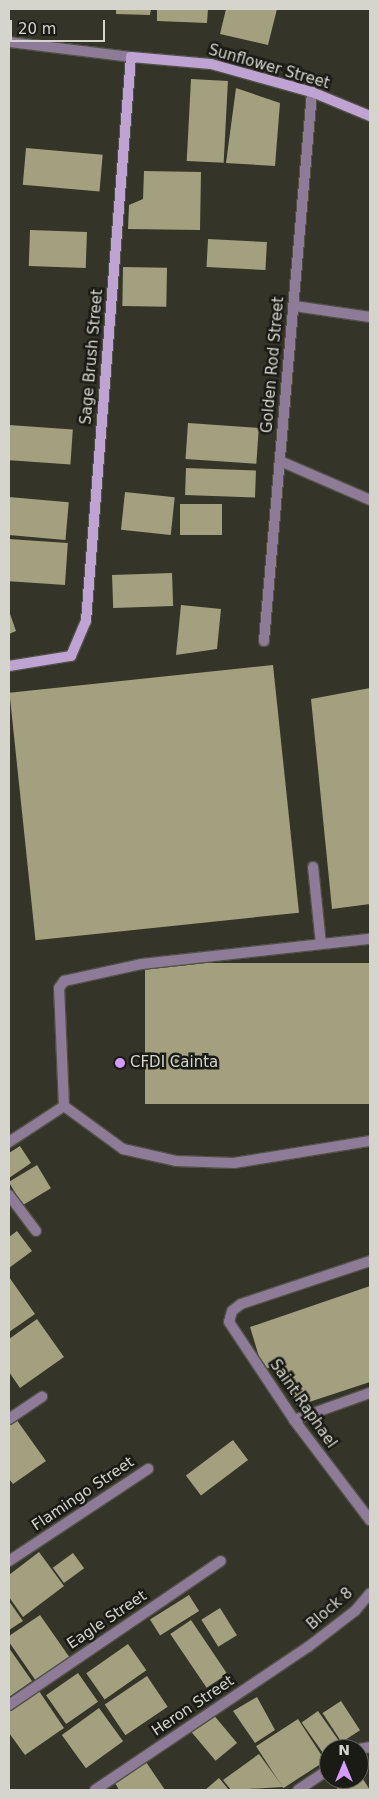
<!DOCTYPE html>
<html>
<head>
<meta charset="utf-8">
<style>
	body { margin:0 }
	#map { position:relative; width:379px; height:1799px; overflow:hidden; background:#343428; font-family:"DejaVu Sans",sans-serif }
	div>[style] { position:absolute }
	.building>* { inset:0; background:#a2a07e; transform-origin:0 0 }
	.roads { filter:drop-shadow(1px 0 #515146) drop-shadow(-1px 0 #515146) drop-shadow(0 1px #515146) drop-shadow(0 -1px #515146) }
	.lane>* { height:10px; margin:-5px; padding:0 5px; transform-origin:5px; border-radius:5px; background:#8d7b98 }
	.street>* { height:10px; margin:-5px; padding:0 5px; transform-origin:5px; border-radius:5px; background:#8d7b98 }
	.secondary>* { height:10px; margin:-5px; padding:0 5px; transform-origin:5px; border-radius:5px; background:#bfa3d2 }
	.dots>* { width:14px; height:14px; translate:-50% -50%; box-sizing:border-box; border:2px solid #1b1b16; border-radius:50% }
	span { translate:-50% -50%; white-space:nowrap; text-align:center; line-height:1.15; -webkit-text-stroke:5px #1b1b16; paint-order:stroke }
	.street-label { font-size:15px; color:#d5d5ce }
	.poi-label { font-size:15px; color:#d5d5ce }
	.left { translate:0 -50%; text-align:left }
	.frame { position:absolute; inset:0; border:10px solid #d5d5ce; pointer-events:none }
	.north { position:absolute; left:319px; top:1739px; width:50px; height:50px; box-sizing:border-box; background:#1b1b16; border:1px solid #656560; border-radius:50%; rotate:0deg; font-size:14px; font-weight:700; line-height:20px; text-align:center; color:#d5d5ce }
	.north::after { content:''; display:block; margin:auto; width:18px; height:22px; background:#d69bfa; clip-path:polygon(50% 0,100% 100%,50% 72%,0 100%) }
	.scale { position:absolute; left:10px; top:20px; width:95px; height:22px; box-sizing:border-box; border:2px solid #d5d5ce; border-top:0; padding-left:6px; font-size:15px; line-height:18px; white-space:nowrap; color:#d5d5ce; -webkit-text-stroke:4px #1b1b16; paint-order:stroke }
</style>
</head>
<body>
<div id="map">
	<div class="building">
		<i style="clip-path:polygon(116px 9px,151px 9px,150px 15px,116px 14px)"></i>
		<i style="clip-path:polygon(157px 9px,208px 9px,207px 23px,157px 21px)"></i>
		<i style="clip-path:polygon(226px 9px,277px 9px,268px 45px,220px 34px)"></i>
		<i style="left:191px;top:79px;width:37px;height:82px;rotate:3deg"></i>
		<i style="clip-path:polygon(236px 88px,280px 103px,275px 166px,226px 163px)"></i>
		<i style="left:26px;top:148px;width:77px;height:37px;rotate:5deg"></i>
		<i style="clip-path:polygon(144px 171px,201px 172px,200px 230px,128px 229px,129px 205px,143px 199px)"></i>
		<i style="left:30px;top:230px;width:57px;height:36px;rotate:2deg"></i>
		<i style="left:208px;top:239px;width:59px;height:28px;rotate:3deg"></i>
		<i style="left:123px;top:267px;width:44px;height:39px;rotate:1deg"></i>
		<i style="left:188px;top:423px;width:71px;height:36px;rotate:4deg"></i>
		<i style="left:9px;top:425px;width:64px;height:35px;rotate:4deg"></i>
		<i style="left:186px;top:468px;width:70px;height:27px;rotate:2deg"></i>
		<i style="left:125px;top:492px;width:50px;height:38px;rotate:6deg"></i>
		<i style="left:9px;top:497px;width:60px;height:38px;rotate:5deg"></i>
		<i style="left:180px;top:504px;width:42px;height:31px"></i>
		<i style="left:9px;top:539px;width:59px;height:42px;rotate:4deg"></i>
		<i style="left:172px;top:573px;width:33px;height:60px;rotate:88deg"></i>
		<i style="clip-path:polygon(181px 605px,221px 609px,217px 649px,176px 655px)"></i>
		<i style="clip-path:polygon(9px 611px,16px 631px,9px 634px)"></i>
		<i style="left:273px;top:665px;width:249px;height:265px;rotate:84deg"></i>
		<i style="clip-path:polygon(370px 688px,370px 904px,332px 909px,311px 699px)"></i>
		<i style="left:370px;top:963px;width:141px;height:225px;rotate:90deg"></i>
		<i style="clip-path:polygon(20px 1146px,31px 1163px,9px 1178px,9px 1153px)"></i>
		<i style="left:37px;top:1165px;width:27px;height:33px;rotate:59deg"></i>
		<i style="clip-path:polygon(17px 1231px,32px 1251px,9px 1268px,9px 1237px)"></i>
		<i style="clip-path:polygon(9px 1277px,35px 1314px,9px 1332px)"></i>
		<i style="clip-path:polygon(370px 1286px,370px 1382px,297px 1406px,283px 1363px,263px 1370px,250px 1327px)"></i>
		<i style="clip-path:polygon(37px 1319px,64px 1357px,20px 1388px,9px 1372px,9px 1339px)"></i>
		<i style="clip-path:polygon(16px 1419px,46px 1461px,13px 1484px,9px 1479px,9px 1424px)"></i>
		<i style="left:233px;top:1440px;width:25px;height:59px;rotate:53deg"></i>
		<i style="clip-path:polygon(39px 1552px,64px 1586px,23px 1617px,9px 1597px,9px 1575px)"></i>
		<i style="left:73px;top:1553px;width:19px;height:25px;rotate:54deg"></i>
		<i style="left:189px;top:1595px;width:19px;height:46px;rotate:58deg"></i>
		<i style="clip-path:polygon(9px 1601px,23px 1621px,9px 1630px)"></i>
		<i style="left:220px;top:1608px;width:32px;height:22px;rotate:58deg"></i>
		<i style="clip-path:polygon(40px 1615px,70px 1658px,36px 1681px,9px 1642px,9px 1636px)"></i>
		<i style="left:191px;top:1620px;width:65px;height:25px;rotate:56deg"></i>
		<i style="left:128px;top:1644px;width:32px;height:51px;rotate:55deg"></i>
		<i style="clip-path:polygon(9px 1648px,32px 1681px,9px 1697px)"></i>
		<i style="left:78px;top:1673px;width:35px;height:39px;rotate:55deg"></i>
		<i style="left:147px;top:1676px;width:37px;height:51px;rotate:56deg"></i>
		<i style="clip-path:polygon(39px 1691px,64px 1728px,25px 1755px,9px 1733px,9px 1712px)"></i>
		<i style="clip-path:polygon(257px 1697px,275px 1730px,255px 1743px,233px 1711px)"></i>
		<i style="left:341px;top:1701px;width:35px;height:22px;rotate:57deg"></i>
		<i style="left:99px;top:1708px;width:41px;height:46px;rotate:54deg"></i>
		<i style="left:318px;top:1711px;width:40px;height:20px;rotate:55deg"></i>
		<i style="left:212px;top:1713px;width:39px;height:28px;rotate:50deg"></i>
		<i style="left:298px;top:1719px;width:50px;height:50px;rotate:57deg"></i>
		<i style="clip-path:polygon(259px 1754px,283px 1787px,231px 1790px,223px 1780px)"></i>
		<i style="clip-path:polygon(146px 1762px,165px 1790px,119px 1790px,115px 1783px)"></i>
		<i style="clip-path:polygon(359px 1773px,370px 1790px,335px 1790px,351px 1779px,359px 1779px)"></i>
		<i style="clip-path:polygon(219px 1778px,229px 1790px,205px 1790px)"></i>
	</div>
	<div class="roads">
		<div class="lane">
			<i style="left:313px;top:867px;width:77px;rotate:84.1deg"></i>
			<i style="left:64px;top:1106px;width:118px;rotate:-92.4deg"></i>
			<i style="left:59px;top:988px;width:9px;rotate:-54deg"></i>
			<i style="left:64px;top:981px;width:80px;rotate:-12.3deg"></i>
			<i style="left:142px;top:964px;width:229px;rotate:-6.3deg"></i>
			<i style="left:64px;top:1106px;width:73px;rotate:36.1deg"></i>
			<i style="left:123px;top:1149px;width:54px;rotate:12.8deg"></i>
			<i style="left:176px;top:1161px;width:58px;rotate:2deg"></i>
			<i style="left:234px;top:1163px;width:138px;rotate:-9.2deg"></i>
			<i style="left:9px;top:1142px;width:66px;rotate:-33.2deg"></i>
		</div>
		<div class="street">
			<i style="left:9px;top:42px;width:123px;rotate:7deg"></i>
			<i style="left:294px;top:306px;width:77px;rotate:8.2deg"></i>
			<i style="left:280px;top:461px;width:98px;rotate:23.4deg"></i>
			<i style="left:264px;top:641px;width:551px;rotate:-85deg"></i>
			<i style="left:9px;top:1195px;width:45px;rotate:53.1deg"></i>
			<i style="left:370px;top:1261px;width:136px;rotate:161.6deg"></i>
			<i style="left:241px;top:1304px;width:11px;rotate:142deg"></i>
			<i style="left:232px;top:1311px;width:11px;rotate:105deg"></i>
			<i style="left:229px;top:1322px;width:118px;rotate:56.4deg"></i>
			<i style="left:294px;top:1420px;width:126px;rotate:52.8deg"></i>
			<i style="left:9px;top:1419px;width:40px;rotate:-34deg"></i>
			<i style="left:294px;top:1420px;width:81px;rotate:-19.6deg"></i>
			<i style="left:9px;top:1561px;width:167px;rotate:-33.5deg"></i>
			<i style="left:9px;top:1705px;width:256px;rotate:-34.2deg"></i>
			<i style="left:359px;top:1749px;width:11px;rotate:-10deg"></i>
			<i style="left:95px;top:1790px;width:257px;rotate:-33.9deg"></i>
			<i style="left:308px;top:1647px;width:59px;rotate:-37.5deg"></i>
			<i style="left:355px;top:1611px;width:23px;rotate:-50deg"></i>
			<i style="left:298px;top:1790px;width:37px;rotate:-34deg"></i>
		</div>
		<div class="secondary">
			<i style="left:9px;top:666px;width:63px;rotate:-9.2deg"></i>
			<i style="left:71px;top:656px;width:38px;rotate:-67deg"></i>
			<i style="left:86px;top:621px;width:566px;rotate:-85.44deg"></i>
			<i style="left:131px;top:57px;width:80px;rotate:5deg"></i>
			<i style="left:211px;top:64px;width:105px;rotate:15.5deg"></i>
			<i style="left:312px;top:92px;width:63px;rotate:22.5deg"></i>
		</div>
	</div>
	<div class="dots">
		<i style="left:120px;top:1063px;background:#d69bfa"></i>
	</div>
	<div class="street-label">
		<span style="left:269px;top:67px;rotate:16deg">Sunflower Street</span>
		<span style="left:92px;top:357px;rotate:-85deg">Sage Brush Street</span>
		<span style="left:273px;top:365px;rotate:-85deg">Golden Rod Street</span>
		<span style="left:303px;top:1404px;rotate:55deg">Saint Raphael</span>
		<span style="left:83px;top:1494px;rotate:-34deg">Flamingo Street</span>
		<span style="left:330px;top:1609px;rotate:-41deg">Block 8</span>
		<span style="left:107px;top:1620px;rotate:-34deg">Eagle Street</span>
		<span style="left:193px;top:1706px;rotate:-34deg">Heron Street</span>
	</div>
	<div class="poi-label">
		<span class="left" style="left:130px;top:1063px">CFDI Cainta</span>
	</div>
	<div class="frame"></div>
	<div class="north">N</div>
	<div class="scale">20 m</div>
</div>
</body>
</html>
